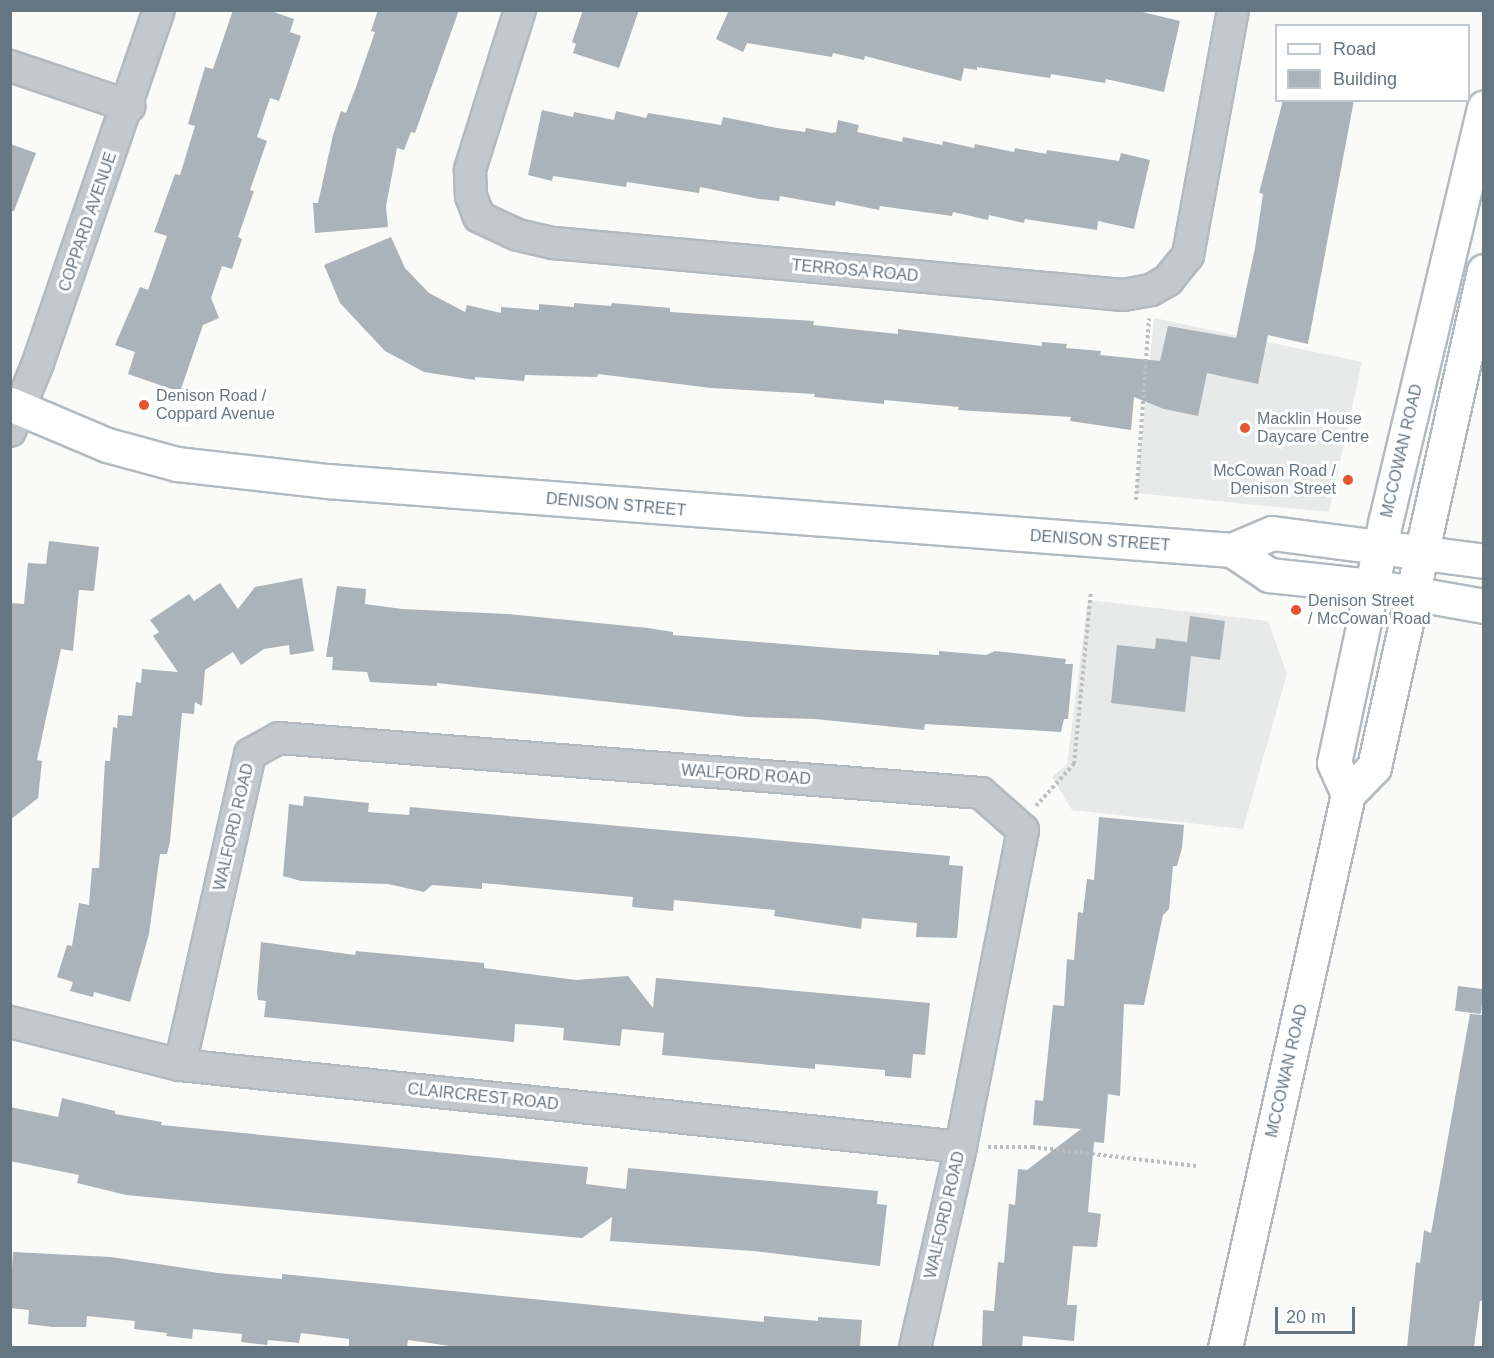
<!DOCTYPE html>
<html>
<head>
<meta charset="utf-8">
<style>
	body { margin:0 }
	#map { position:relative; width:1494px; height:1358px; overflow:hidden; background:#fafaf8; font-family:Arial,sans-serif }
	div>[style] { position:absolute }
	.built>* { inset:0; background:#e8e9e9 }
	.building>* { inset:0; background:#aab3b9; transform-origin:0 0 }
	.path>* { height:4px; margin-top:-2px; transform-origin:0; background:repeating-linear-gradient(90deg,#bbbfc2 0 3px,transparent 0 6px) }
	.roads { filter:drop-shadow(2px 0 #b3babf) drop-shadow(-2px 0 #b3babf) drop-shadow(0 2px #b3babf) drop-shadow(0 -2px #b3babf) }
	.street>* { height:30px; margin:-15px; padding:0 15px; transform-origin:15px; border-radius:15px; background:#c3c8cc }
	.secondary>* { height:33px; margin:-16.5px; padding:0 16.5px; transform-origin:16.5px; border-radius:16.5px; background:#fff }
	.dots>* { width:16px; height:16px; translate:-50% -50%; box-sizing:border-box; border:3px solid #fff; border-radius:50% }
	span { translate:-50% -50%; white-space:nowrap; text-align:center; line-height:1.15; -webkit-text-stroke:6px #fff; paint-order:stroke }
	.street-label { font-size:16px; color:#657683 }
	.poi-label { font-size:16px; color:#657683 }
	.left { translate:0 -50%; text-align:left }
	.right { translate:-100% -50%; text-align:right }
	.frame { position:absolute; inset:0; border:12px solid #657683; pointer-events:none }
	.legend { position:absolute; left:1275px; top:24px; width:195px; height:78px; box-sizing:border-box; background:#fff; border:2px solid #c1c8cd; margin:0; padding:8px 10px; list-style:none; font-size:18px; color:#657683 }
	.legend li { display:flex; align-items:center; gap:12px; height:30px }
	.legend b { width:30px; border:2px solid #c1c8cd }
	.scale { position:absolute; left:1275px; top:1307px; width:80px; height:27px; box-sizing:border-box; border:3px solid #657683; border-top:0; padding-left:8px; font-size:18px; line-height:21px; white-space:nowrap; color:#657683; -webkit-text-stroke:4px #fff; paint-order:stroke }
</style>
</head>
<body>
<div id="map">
	<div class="built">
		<i style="clip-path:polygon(1154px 318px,1362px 362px,1329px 512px,1136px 493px)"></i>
		<i style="clip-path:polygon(1088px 600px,1268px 621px,1287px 674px,1243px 829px,1072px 810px,1052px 777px,1067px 764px)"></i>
	</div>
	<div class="building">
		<i style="clip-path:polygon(233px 10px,268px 10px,294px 19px,290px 32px,301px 36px,279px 101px,270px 98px,257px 137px,267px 141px,250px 190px,254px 191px,238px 237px,242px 239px,232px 269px,222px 266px,211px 298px,219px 318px,203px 325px,180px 392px,128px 374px,135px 352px,115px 345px,140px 287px,148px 290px,167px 236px,154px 232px,175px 174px,180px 175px,195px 126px,188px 124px,205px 67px,213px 69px)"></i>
		<i style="clip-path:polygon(378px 10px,459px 10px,415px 133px,411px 132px,404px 150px,397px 148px,386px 206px,388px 227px,315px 233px,313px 203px,318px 203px,333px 135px,341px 111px,346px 113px,356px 87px,375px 32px,371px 31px)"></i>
		<i style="clip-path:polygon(583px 10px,639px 10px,619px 68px,573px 53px,576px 44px,572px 42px)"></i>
		<i style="clip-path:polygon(729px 10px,1134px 10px,1180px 21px,1164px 92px,1106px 79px,1105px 83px,1051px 74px,1050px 78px,977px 67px,977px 70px,964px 68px,961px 81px,865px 56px,864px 60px,833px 53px,832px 57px,747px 43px,743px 52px,716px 39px)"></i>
		<i style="clip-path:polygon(1283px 100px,1354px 100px,1308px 344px,1268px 335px,1258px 384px,1207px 373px,1198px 416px,1164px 409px,1134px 397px,1131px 430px,1070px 421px,1071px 417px,958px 410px,959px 407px,884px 400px,884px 404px,814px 397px,815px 394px,711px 388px,598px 374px,597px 377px,525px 375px,524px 381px,475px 377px,475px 380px,424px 372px,385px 351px,340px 303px,324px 265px,391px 237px,405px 268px,429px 293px,465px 312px,467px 305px,501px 313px,501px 307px,539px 310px,539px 304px,574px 307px,574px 303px,611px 306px,612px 303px,670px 308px,670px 312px,814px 321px,813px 325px,898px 334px,898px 329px,1042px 346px,1042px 342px,1067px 344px,1066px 348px,1101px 351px,1100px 355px,1160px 361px,1168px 326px,1236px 338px,1255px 248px,1263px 194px,1259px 193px)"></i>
		<i style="clip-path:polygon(542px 110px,573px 117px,574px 112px,614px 120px,616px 111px,646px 118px,648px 113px,721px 125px,723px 117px,777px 128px,805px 132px,806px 128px,832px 133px,836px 132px,838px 120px,859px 125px,857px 132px,902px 142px,903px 137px,942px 145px,943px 141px,974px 148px,975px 144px,1014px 152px,1015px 148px,1046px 154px,1047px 150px,1119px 161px,1121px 153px,1150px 160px,1134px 229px,1098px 221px,1097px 230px,1025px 219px,1024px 223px,989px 215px,988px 220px,953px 212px,952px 216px,880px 206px,879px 210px,836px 201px,835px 206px,780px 196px,779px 201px,759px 199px,700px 187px,699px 193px,627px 182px,626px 187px,553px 176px,552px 181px,528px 175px)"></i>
		<i style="clip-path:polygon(10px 144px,36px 153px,14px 211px,10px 211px)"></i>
		<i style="clip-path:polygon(49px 541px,99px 547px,94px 591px,79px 590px,73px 651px,61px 649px,37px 760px,42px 761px,38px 798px,10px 820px,10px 603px,24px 604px,28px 563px,46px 564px)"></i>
		<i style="clip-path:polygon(302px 578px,314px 651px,290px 655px,289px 645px,264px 649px,241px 665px,233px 652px,205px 670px,202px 706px,195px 702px,194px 714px,182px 713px,170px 841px,167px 854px,160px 854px,149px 934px,130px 1002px,94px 992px,93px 997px,70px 991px,73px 982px,57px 977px,67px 945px,72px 946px,79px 903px,89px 905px,92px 868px,99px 868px,105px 761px,110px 761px,113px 727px,117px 728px,118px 715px,132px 716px,136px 682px,141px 683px,142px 669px,178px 672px,153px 636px,159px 632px,150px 620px,189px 594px,194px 601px,220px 583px,238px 609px,255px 587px)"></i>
		<i style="clip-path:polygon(337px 586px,366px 589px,365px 604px,402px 609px,507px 614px,648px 628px,673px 632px,673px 635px,844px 649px,939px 655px,939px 651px,986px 655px,995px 651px,1066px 659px,1065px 664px,1073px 664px,1068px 719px,1064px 719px,1061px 732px,925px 724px,924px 730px,815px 719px,747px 717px,437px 683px,437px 686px,370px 682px,367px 672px,332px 670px,333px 657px,326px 657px)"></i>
		<i style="clip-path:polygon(1190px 616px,1225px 621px,1220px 660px,1191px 656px,1185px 712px,1111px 703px,1117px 645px,1155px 649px,1156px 638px,1187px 642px)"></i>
		<i style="clip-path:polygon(304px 796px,369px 803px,368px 812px,409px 815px,410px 807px,950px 856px,949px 865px,963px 866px,957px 938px,916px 937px,917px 923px,862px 918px,861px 929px,774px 916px,775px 910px,674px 900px,673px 911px,632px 907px,633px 897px,482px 883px,482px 889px,432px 885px,424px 892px,388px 884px,301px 881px,283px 876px,289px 804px,303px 806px)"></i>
		<i style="clip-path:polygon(1099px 817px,1184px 825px,1182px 848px,1177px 866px,1173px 866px,1169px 909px,1163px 915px,1144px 1005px,1124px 1004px,1120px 1096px,1108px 1094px,1104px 1143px,1094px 1142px,1088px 1212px,1101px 1214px,1097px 1247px,1073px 1246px,1067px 1305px,1077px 1305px,1074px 1341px,1023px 1336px,1022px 1347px,982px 1347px,983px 1310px,994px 1311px,998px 1262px,1004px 1263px,1009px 1204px,1015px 1205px,1018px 1169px,1027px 1170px,1081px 1129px,1033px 1125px,1035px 1100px,1043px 1101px,1053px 1005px,1064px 1006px,1067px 959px,1074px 960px,1078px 912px,1083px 913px,1087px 879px,1094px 880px)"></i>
		<i style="clip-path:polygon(261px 942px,355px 955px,356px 951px,484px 963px,484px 968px,576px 980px,628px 976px,653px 1008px,656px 978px,930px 1003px,925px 1055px,913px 1054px,911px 1078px,885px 1076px,885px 1070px,815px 1064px,815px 1069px,662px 1055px,664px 1033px,622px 1029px,620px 1046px,563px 1040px,564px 1028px,531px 1025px,515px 1024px,514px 1042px,264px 1017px,266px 1001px,258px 1000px,257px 992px)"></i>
		<i style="left:1458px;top:986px;width:26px;height:25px;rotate:7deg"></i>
		<i style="clip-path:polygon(1470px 1014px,1484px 1015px,1484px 1301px,1480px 1301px,1474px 1347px,1407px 1347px,1416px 1262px,1420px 1263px,1424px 1230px,1431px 1233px)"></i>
		<i style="clip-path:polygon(62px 1098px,115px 1111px,115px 1114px,162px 1122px,161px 1125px,588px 1167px,586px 1184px,626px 1189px,628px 1168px,878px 1191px,877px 1204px,887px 1205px,880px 1266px,753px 1251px,610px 1241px,612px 1217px,582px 1238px,126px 1195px,77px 1183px,79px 1175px,10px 1161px,10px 1107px,58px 1117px)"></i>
		<i style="clip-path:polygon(13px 1252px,111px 1257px,218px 1273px,282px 1279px,282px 1274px,764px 1322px,764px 1316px,818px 1321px,818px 1317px,862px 1320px,860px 1347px,457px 1347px,408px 1340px,407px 1347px,349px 1347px,349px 1339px,301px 1333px,299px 1343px,268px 1340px,267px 1345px,241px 1342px,242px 1334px,193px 1329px,192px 1339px,166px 1336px,167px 1333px,134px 1329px,135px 1321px,87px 1316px,86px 1327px,52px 1327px,28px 1324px,29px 1310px,10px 1308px)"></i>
	</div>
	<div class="path">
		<i style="left:1136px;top:500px;width:182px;rotate:-85.9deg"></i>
		<i style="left:1036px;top:806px;width:57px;rotate:-47.9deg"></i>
		<i style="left:1074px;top:764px;width:173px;rotate:-84.4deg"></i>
		<i style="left:988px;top:1147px;width:44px"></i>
		<i style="left:1032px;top:1147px;width:165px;rotate:6.6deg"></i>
	</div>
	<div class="roads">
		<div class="street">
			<i style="left:520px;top:10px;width:168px;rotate:107.4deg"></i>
			<i style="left:470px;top:170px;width:26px;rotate:88deg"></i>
			<i style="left:471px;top:196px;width:22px;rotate:69deg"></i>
			<i style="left:479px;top:217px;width:43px;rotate:24.8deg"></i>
			<i style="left:518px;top:235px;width:37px;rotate:13deg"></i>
			<i style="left:554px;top:243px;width:571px;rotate:5.22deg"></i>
			<i style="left:1123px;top:295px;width:28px;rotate:-10deg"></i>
			<i style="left:1151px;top:290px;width:20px;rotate:-30deg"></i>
			<i style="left:1168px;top:280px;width:32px;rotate:-51deg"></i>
			<i style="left:1188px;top:255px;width:249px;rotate:-79.6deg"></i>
			<i style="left:10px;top:66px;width:126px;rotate:18.6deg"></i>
			<i style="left:10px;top:431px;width:74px;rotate:-67.6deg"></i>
			<i style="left:38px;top:363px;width:373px;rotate:-71.1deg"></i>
			<i style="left:10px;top:1022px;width:175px;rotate:14.2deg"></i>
			<i style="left:180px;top:1065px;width:785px;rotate:5.99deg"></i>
			<i style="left:180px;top:1065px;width:319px;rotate:-77.3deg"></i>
			<i style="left:250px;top:754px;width:33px;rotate:-29deg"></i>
			<i style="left:279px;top:738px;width:704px;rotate:4.48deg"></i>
			<i style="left:981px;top:793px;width:56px;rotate:41.4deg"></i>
			<i style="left:1023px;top:830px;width:323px;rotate:101.1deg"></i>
			<i style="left:961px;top:1147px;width:206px;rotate:102.9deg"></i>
		</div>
		<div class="secondary">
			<i style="left:10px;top:404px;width:105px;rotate:22.9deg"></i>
			<i style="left:107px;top:445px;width:73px;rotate:15.2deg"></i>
			<i style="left:177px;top:464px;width:151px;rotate:6.5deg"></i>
			<i style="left:327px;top:481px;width:908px;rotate:4.36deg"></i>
			<i style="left:1232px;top:550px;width:43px;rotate:-23deg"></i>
			<i style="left:1272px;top:533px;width:214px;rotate:7.5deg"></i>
			<i style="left:1232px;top:550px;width:45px;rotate:34deg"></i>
			<i style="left:1269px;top:575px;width:104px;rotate:6.1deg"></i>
			<i style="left:1372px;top:586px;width:114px;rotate:10.1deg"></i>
			<i style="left:1348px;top:794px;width:34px;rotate:-114deg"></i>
			<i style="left:1334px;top:763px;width:249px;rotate:-78deg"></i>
			<i style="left:1386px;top:519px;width:423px;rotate:-76.6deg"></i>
			<i style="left:1225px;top:1348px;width:567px;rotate:-77.48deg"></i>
			<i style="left:1348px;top:794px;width:37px;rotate:-46deg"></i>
			<i style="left:1374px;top:767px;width:508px;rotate:-77.5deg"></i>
		</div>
	</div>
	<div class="dots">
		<i style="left:144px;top:405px;background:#e4572e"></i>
		<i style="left:1245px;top:428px;background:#e4572e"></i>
		<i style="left:1348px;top:480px;background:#e4572e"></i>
		<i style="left:1296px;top:610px;background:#e4572e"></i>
	</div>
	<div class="street-label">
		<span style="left:88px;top:222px;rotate:-71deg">COPPARD AVENUE</span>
		<span style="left:855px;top:271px;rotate:5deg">TERROSA ROAD</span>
		<span style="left:1402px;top:451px;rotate:-77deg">MCCOWAN ROAD</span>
		<span style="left:616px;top:505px;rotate:5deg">DENISON STREET</span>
		<span style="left:1100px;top:541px;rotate:4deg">DENISON STREET</span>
		<span style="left:746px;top:775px;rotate:4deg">WALFORD ROAD</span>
		<span style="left:234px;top:827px;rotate:-77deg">WALFORD ROAD</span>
		<span style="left:1287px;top:1071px;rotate:-77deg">MCCOWAN ROAD</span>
		<span style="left:483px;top:1097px;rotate:6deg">CLAIRCREST ROAD</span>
		<span style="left:945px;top:1215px;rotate:-77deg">WALFORD ROAD</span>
	</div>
	<div class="poi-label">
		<span class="left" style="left:156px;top:405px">Denison Road /<br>Coppard Avenue</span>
		<span class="left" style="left:1257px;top:428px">Macklin House<br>Daycare Centre</span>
		<span class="right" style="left:1336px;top:480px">McCowan Road /<br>Denison Street</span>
		<span class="left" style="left:1308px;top:610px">Denison Street<br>/ McCowan Road</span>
	</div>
	<div class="frame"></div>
	<ul class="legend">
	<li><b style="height:8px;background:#fff"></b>Road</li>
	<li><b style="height:16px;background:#aab3b9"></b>Building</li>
	</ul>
	<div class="scale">20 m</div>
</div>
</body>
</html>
